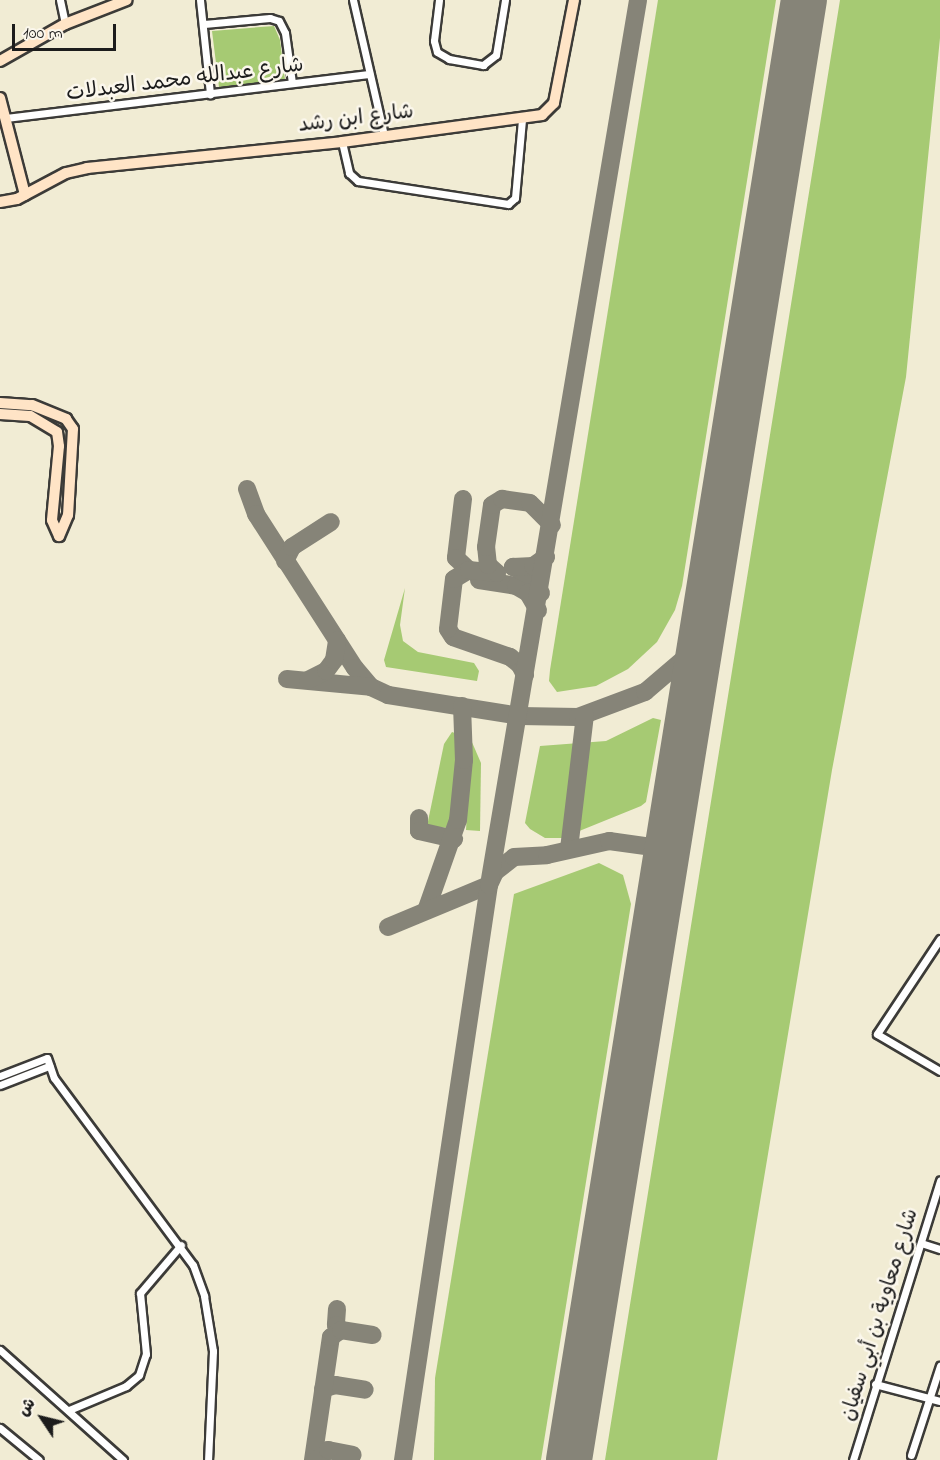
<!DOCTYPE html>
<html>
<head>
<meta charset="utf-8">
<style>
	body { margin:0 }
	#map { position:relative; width:940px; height:1460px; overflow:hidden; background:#f1ecd4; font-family:"Indie Flower","Playpen Sans Arabic",sans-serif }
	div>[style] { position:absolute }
	.green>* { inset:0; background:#a6ca73 }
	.taxiway>* { height:18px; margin:-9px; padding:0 9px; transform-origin:9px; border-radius:9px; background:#868478 }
	.runway>* { height:46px; margin:-23px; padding:0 23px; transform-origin:23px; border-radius:23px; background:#868478 }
	.roads { filter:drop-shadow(2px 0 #3c3b38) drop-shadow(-2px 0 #3c3b38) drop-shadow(0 2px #3c3b38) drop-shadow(0 -2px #3c3b38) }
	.street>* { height:7px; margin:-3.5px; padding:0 3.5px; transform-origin:3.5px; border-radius:3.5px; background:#fff }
	.secondary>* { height:10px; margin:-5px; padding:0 5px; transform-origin:5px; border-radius:5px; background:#ffe4c6 }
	span { translate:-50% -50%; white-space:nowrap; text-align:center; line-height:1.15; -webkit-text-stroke:5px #fbf7ec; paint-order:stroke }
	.street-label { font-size:21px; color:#1c1c1c }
	.north { position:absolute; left:12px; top:1388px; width:60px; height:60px; -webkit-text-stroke:4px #fbf7ec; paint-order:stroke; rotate:305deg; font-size:16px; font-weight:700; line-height:24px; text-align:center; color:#1c1c1c }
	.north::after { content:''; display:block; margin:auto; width:21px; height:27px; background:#1c1c1c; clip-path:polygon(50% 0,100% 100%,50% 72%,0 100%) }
	.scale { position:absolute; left:12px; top:24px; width:104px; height:27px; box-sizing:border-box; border:3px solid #1c1c1c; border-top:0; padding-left:8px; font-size:18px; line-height:21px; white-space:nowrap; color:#1c1c1c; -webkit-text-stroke:4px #fbf7ec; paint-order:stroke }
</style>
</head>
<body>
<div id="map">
	<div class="green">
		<i style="clip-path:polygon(658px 0,776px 0,682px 586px,675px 610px,657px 642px,628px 669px,596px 686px,557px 692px,549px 681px,550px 670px)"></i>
		<i style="clip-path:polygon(840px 0,940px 0,940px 38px,906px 377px,832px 770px,717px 1460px,605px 1460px)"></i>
		<i style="clip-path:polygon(274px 26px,280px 40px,285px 80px,219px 87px,212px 31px)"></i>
		<i style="clip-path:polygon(405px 588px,400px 625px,403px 641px,418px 652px,474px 663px,479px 671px,477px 681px,386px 667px,384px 660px)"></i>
		<i style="clip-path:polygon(653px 718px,661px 720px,646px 802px,641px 806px,562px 838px,545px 838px,530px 829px,525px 823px,540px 746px,606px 741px)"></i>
		<i style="clip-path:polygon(452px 732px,463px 736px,467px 749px,464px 797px,457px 829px,427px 826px,444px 744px)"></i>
		<i style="clip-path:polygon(471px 740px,481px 763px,480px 831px,466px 830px)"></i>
		<i style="clip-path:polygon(599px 863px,623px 875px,631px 904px,541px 1460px,434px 1460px,435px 1378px,514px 894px)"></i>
	</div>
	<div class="taxiway">
		<i style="left:247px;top:489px;width:27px;rotate:70deg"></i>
		<i style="left:256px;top:514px;width:183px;rotate:57.3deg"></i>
		<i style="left:355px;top:668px;width:25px;rotate:50deg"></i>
		<i style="left:371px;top:687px;width:19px;rotate:25deg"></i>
		<i style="left:388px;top:695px;width:134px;rotate:9deg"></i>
		<i style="left:520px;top:716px;width:58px;rotate:1deg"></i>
		<i style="left:578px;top:717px;width:72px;rotate:-20.5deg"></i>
		<i style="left:645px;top:692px;width:72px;rotate:-40.5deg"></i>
		<i style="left:463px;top:499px;width:59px;rotate:96.8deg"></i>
		<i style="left:456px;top:558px;width:18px;rotate:43deg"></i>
		<i style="left:285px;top:561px;width:16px;rotate:-63deg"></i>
		<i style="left:292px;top:547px;width:46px;rotate:-32.7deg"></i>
		<i style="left:479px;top:580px;width:37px;rotate:9deg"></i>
		<i style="left:516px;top:586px;width:14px;rotate:30deg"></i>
		<i style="left:528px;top:593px;width:20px;rotate:60deg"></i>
		<i style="left:541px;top:593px;width:22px;rotate:-124deg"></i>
		<i style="left:529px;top:575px;width:18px;rotate:-153deg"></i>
		<i style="left:513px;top:567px;width:20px;rotate:-3deg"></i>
		<i style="left:533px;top:566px;width:16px;rotate:-35deg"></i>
		<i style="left:525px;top:675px;width:11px;rotate:-117deg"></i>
		<i style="left:520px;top:665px;width:13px;rotate:-141deg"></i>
		<i style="left:510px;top:657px;width:60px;rotate:-160.7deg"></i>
		<i style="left:453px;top:637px;width:9px;rotate:-122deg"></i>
		<i style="left:448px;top:629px;width:50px;rotate:-83.2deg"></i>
		<i style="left:454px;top:579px;width:17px;rotate:-31deg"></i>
		<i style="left:469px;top:570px;width:28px;rotate:6deg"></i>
		<i style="left:497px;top:573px;width:12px;rotate:-138deg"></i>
		<i style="left:488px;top:565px;width:18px;rotate:-96deg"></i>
		<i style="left:486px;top:547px;width:42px;rotate:-81.9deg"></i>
		<i style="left:492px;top:505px;width:12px;rotate:-31deg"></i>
		<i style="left:502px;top:499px;width:28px;rotate:8deg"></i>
		<i style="left:530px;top:503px;width:31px;rotate:45deg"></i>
		<i style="left:287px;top:679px;width:84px;rotate:5.4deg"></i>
		<i style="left:308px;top:680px;width:20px;rotate:-27deg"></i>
		<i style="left:326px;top:671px;width:14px;rotate:-54deg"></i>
		<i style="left:334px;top:660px;width:20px;rotate:-81deg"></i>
		<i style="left:419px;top:818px;width:13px;rotate:90deg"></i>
		<i style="left:419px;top:831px;width:36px;rotate:13deg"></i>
		<i style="left:569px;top:849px;width:135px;rotate:-83.2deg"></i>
		<i style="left:427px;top:908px;width:93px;rotate:-70.6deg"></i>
		<i style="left:458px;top:820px;width:60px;rotate:-84.3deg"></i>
		<i style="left:464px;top:760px;width:54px;rotate:-92.1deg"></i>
		<i style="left:388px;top:927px;width:109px;rotate:-22.6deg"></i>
		<i style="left:489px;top:885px;width:14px;rotate:-65deg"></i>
		<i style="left:495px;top:872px;width:24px;rotate:-38deg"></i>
		<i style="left:514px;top:857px;width:33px;rotate:-3deg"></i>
		<i style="left:547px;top:855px;width:64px;rotate:-12.7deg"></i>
		<i style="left:609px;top:841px;width:59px;rotate:7.9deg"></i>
		<i style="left:337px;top:1309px;width:16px;rotate:94deg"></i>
		<i style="left:336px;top:1325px;width:7px;rotate:45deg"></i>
		<i style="left:323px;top:1389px;width:13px;rotate:-18deg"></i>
		<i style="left:335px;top:1385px;width:30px;rotate:9deg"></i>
		<i style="left:313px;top:1460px;width:124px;rotate:-81.7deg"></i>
		<i style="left:331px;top:1337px;width:12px;rotate:-35deg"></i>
		<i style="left:341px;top:1330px;width:32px;rotate:9deg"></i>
		<i style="left:317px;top:1460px;width:15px;rotate:-42deg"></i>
		<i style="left:328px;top:1450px;width:25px;rotate:11deg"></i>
		<i style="left:403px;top:1460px;width:581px;rotate:-81.49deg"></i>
		<i style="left:489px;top:885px;width:897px;rotate:-80.44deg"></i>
	</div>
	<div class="runway">
		<i style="left:569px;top:1460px;width:1479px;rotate:-80.86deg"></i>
	</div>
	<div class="roads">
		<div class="street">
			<i style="left:60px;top:0;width:25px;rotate:78deg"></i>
			<i style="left:200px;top:0;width:95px;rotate:83.9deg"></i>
			<i style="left:353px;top:0;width:139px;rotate:77.1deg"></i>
			<i style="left:439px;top:0;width:41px;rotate:97deg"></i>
			<i style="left:434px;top:41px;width:11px;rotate:75deg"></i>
			<i style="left:437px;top:52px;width:14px;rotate:30deg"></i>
			<i style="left:449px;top:59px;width:35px;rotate:10deg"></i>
			<i style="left:483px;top:65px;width:16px;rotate:-38deg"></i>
			<i style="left:496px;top:55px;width:56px;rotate:-80.7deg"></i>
			<i style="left:204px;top:24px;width:66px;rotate:-5.2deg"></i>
			<i style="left:270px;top:18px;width:9px;rotate:18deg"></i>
			<i style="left:279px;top:21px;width:13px;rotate:63deg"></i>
			<i style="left:285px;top:33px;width:50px;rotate:82deg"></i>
			<i style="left:5px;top:118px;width:367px;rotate:-6.9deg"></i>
			<i style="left:342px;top:142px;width:32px;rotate:77deg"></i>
			<i style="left:349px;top:173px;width:12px;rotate:42deg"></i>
			<i style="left:358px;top:181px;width:152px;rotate:8.7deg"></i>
			<i style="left:508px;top:204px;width:9px;rotate:-41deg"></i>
			<i style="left:515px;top:198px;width:79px;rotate:-84.9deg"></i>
			<i style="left:940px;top:939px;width:114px;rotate:123.6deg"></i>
			<i style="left:877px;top:1034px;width:73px;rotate:30.4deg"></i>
			<i style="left:0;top:1076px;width:50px;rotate:-21deg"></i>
			<i style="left:47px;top:1058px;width:21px;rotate:71deg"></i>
			<i style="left:54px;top:1078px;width:233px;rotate:53.4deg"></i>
			<i style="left:193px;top:1265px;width:33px;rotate:70deg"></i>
			<i style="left:204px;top:1296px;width:56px;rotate:80.7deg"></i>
			<i style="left:213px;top:1351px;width:109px;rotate:92.6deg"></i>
			<i style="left:0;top:1085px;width:53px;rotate:-21.2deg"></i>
			<i style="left:921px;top:1243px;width:20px;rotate:18deg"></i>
			<i style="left:0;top:1350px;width:165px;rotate:41.8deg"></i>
			<i style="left:875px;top:1384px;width:67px;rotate:14.7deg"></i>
			<i style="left:69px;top:1410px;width:62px;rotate:-22.8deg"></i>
			<i style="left:126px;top:1386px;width:17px;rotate:-40deg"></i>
			<i style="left:139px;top:1375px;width:22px;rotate:-72deg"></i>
			<i style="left:146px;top:1354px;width:61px;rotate:-95.6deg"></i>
			<i style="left:140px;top:1293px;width:63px;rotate:-49.5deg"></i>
			<i style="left:0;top:1428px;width:50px;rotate:39.4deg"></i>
			<i style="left:911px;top:1455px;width:94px;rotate:-72deg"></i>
			<i style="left:853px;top:1460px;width:293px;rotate:-72.7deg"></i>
		</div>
		<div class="secondary">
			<i style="left:0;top:61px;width:75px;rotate:-29.6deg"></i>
			<i style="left:65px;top:24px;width:66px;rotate:-21.2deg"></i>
			<i style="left:0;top:98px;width:100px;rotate:75.5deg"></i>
			<i style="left:0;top:202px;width:17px;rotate:-10deg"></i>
			<i style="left:17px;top:199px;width:55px;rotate:-28deg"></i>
			<i style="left:66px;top:173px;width:22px;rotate:-13deg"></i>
			<i style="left:87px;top:168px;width:256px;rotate:-5.8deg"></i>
			<i style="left:342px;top:142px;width:202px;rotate:-7.7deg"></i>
			<i style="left:542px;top:115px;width:17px;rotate:-45deg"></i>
			<i style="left:554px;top:103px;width:105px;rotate:-79deg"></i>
			<i style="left:0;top:403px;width:32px;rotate:4deg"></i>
			<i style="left:32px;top:405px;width:37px;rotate:22deg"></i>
			<i style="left:66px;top:419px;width:12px;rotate:55deg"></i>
			<i style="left:73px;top:429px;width:86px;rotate:93.3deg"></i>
			<i style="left:68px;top:515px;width:23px;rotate:113deg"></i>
			<i style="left:59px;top:536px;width:17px;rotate:-114deg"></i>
			<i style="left:52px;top:520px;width:74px;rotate:-84.6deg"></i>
			<i style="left:59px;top:446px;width:14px;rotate:-98deg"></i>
			<i style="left:57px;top:432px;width:31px;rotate:-149deg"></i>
			<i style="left:30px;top:416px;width:30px;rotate:-176deg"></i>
		</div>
	</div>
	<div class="street-label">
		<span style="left:185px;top:80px;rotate:-7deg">شارع عبدالله محمد العبدلات</span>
		<span style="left:356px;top:119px;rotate:-7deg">شارع ابن رشد</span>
		<span style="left:880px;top:1315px;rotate:-73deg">شارع معاوية بن أبي سفيان</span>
	</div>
	<div class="north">ش</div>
	<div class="scale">100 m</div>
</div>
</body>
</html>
